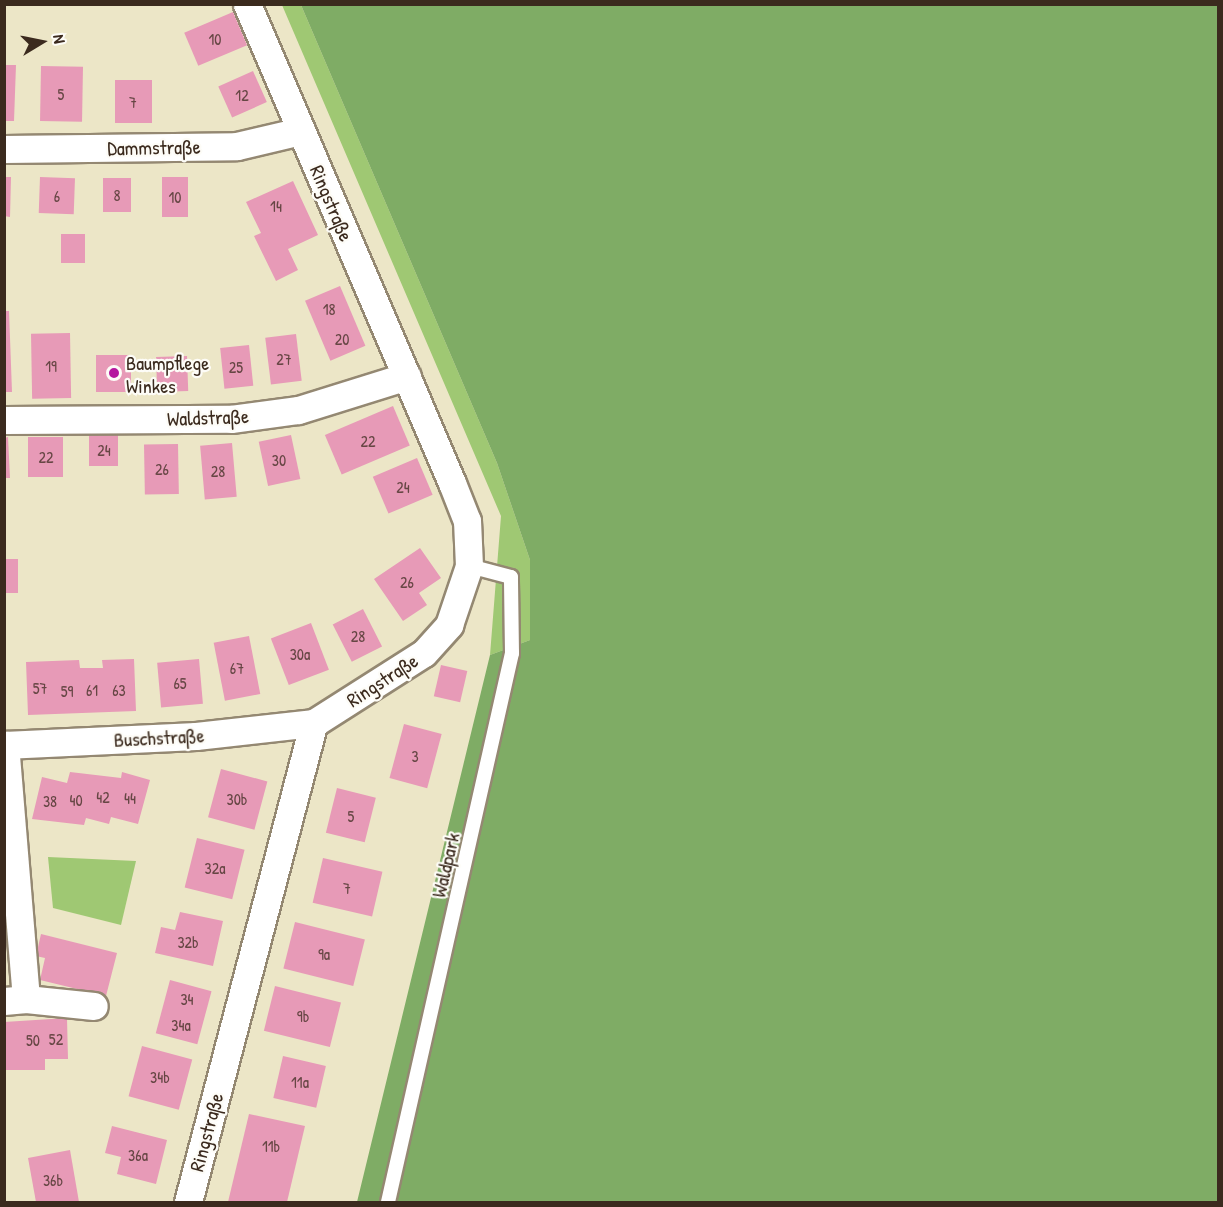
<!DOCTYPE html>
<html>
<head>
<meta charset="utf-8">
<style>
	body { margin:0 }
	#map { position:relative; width:1223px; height:1207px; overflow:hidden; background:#ece6c7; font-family:"Patrick Hand",sans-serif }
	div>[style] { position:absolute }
	.green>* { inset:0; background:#9fc873 }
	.forest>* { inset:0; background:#7fac65 }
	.building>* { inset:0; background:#e79ab7; transform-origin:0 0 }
	.roads { filter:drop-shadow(2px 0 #948872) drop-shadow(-2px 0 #948872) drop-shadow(0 2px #948872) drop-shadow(0 -2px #948872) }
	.service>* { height:14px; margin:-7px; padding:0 7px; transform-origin:7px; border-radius:7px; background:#fff }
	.minor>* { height:27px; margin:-13.5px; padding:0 13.5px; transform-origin:13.5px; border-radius:13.5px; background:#fff }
	.dots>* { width:16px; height:16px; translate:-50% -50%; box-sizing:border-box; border:3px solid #fdfcf7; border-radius:50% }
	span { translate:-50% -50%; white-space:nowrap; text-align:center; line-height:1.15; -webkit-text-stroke:4.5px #fdfcf7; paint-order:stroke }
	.number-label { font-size:16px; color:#664644 }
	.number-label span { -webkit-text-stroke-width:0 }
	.street-label { font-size:20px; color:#3b2a1e }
	.poi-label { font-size:20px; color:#3b2a1e }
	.left { translate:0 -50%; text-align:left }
	.frame { position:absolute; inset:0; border:6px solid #3b2a1e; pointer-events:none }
	.north { position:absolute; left:12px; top:12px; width:60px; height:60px; -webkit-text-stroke:4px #fdfcf7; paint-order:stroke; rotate:80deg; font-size:16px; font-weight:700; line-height:24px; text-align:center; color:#3b2a1e }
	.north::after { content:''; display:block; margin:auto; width:21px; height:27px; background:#3b2a1e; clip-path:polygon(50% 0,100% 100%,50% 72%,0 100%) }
</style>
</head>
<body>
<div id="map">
	<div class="green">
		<i style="clip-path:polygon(282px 5px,301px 5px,497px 463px,530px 560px,530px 640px,490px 655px,501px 516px)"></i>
		<i style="clip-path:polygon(48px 857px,136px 861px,121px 925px,53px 908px)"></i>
	</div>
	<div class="forest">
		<i style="clip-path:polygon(301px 5px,1218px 5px,1218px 1202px,357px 1202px,490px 655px,530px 640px,530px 560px,497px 463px)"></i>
	</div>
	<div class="building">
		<i style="left:233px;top:12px;width:36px;height:53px;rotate:67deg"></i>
		<i style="clip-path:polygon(4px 65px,16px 65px,14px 121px,4px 121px)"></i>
		<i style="left:41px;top:66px;width:42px;height:55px;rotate:1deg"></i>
		<i style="left:253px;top:71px;width:34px;height:38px;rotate:66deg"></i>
		<i style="left:115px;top:80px;width:37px;height:43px"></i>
		<i style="clip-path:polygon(4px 177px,11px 177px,10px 217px,4px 216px)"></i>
		<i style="left:40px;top:177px;width:35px;height:36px;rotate:2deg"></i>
		<i style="left:162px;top:177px;width:26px;height:40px"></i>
		<i style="left:103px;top:178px;width:28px;height:34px"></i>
		<i style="clip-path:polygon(293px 181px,318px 235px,288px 249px,298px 270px,276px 281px,254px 236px,261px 233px,246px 202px)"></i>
		<i style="left:61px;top:234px;width:24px;height:29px"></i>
		<i style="left:340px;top:286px;width:65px;height:38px;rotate:67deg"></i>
		<i style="clip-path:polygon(4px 311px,9px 311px,12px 392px,4px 392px)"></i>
		<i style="left:70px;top:333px;width:65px;height:39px;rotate:89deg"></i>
		<i style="left:296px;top:334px;width:47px;height:31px;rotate:83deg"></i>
		<i style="left:249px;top:345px;width:41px;height:29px;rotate:84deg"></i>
		<i style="left:96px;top:355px;width:35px;height:37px"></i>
		<i style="left:187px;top:356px;width:35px;height:31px;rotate:88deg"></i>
		<i style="left:393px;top:406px;width:43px;height:74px;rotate:67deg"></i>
		<i style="left:118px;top:433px;width:33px;height:29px;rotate:90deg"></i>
		<i style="left:291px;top:435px;width:45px;height:33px;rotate:78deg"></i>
		<i style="clip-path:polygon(8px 437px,10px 478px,4px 478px,4px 438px)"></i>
		<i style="left:28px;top:437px;width:35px;height:40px"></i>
		<i style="left:232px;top:443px;width:54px;height:32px;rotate:85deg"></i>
		<i style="left:178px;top:444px;width:50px;height:34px;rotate:89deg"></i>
		<i style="left:417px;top:458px;width:40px;height:48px;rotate:67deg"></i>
		<i style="clip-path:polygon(420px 548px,441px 578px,419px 593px,427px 605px,403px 621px,374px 579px)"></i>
		<i style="left:4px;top:559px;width:14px;height:34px"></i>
		<i style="left:363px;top:609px;width:42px;height:34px;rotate:63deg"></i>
		<i style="left:311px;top:623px;width:50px;height:43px;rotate:69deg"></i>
		<i style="left:249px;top:636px;width:59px;height:36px;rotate:79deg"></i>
		<i style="clip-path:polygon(134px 659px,136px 711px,28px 715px,26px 662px,79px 660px,80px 668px,103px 668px,102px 660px)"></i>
		<i style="left:199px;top:659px;width:45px;height:42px;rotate:85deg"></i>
		<i style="left:441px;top:665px;width:27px;height:32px;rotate:13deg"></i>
		<i style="left:404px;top:724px;width:39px;height:56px;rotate:15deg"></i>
		<i style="left:221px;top:769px;width:48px;height:50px;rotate:15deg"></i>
		<i style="clip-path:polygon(70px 772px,121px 778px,122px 772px,150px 780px,138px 824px,111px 817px,109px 824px,86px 818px,84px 825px,32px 819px,42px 777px,67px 783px)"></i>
		<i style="left:337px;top:788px;width:40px;height:46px;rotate:14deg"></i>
		<i style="left:197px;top:838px;width:49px;height:51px;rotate:14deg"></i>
		<i style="left:323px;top:858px;width:61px;height:46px;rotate:13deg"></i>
		<i style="clip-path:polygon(180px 912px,223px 921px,213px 966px,155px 953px,161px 927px,175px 930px)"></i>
		<i style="left:295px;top:922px;width:72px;height:48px;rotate:14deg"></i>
		<i style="clip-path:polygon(41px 934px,117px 953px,106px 996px,40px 980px,45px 958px,36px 956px)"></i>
		<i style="left:170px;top:980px;width:43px;height:55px;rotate:15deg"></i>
		<i style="left:275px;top:986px;width:68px;height:46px;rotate:14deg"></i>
		<i style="clip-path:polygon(67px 1018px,68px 1059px,45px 1059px,45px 1070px,4px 1070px,4px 1022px)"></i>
		<i style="left:142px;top:1046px;width:52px;height:52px;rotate:15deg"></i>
		<i style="left:283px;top:1056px;width:44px;height:43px;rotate:13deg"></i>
		<i style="clip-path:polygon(249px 1114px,305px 1126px,287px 1202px,228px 1202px)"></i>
		<i style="clip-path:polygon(112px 1126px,167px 1140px,156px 1184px,117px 1174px,121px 1157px,105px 1153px)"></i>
		<i style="clip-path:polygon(70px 1150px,79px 1202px,36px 1202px,28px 1158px)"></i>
	</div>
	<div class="roads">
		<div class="service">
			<i style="left:388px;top:1202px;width:563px;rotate:-77.27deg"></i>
			<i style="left:512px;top:653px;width:76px;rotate:-90.8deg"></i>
			<i style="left:511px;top:577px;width:43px;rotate:-165.3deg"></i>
		</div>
		<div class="minor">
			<i style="left:4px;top:149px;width:233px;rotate:-0.7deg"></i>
			<i style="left:237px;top:146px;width:66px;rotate:-13.2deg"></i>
			<i style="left:4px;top:420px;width:227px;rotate:-0.3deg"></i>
			<i style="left:231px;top:419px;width:68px;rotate:-7.7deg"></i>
			<i style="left:298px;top:410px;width:114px;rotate:-17.3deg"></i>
			<i style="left:4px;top:745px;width:192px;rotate:-2.7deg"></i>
			<i style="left:196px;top:736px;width:119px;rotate:-6.3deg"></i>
			<i style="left:26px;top:999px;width:68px;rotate:5.9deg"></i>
			<i style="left:4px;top:1001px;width:22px;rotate:-5deg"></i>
			<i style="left:26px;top:999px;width:255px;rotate:-94.7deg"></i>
			<i style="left:188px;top:1202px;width:495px;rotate:-75.3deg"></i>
			<i style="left:314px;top:723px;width:130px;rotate:-32.5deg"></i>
			<i style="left:424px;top:653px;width:38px;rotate:-48deg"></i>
			<i style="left:449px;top:625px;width:62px;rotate:-71.3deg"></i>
			<i style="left:469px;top:566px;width:45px;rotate:-92.5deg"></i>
			<i style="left:467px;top:521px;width:41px;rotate:-111.5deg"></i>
			<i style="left:452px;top:483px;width:521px;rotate:-113.17deg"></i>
		</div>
	</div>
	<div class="dots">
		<i style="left:114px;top:373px;background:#b5179e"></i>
	</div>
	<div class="number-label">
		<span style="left:215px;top:39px">10</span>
		<span style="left:61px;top:94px">5</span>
		<span style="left:242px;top:95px">12</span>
		<span style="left:133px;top:102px">7</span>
		<span style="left:117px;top:195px">8</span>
		<span style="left:57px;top:196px">6</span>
		<span style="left:175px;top:197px">10</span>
		<span style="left:276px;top:206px">14</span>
		<span style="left:329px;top:309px">18</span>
		<span style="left:342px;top:339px">20</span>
		<span style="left:284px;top:359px">27</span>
		<span style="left:51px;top:366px">19</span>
		<span style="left:236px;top:367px">25</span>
		<span style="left:368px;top:441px">22</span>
		<span style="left:104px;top:450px">24</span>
		<span style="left:46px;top:457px">22</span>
		<span style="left:279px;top:460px">30</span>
		<span style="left:162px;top:469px">26</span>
		<span style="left:218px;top:471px">28</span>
		<span style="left:403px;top:487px">24</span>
		<span style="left:407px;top:582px">26</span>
		<span style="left:358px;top:636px">28</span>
		<span style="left:300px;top:654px">30a</span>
		<span style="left:237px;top:668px">67</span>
		<span style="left:180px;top:683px">65</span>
		<span style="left:40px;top:688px">57</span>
		<span style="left:92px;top:690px">61</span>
		<span style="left:119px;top:690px">63</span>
		<span style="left:67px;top:691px">59</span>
		<span style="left:415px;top:756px">3</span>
		<span style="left:103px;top:797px">42</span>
		<span style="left:130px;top:798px">44</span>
		<span style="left:237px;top:799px">30b</span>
		<span style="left:76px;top:800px">40</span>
		<span style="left:50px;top:801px">38</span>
		<span style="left:351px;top:816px">5</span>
		<span style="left:215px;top:868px">32a</span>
		<span style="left:347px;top:888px">7</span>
		<span style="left:188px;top:942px">32b</span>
		<span style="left:324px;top:954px">9a</span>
		<span style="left:187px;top:999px">34</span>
		<span style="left:303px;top:1016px">9b</span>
		<span style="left:181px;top:1025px">34a</span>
		<span style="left:56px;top:1039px">52</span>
		<span style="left:33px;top:1040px">50</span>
		<span style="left:160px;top:1077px">34b</span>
		<span style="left:300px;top:1082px">11a</span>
		<span style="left:271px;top:1146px">11b</span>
		<span style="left:138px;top:1155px">36a</span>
		<span style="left:53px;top:1180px">36b</span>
	</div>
	<div class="street-label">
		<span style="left:154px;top:147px;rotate:-1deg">Dammstraße</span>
		<span style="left:332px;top:203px;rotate:67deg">Ringstraße</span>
		<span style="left:208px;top:417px;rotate:-2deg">Waldstraße</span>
		<span style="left:382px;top:680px;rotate:-33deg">Ringstraße</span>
		<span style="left:159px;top:737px;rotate:-3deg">Buschstraße</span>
		<span style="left:445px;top:865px;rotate:-77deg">Waldpark</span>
		<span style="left:206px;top:1132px;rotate:-75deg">Ringstraße</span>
	</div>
	<div class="poi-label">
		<span class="left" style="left:126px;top:374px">Baumpflege<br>Winkes</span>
	</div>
	<div class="frame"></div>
	<div class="north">N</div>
</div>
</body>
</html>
